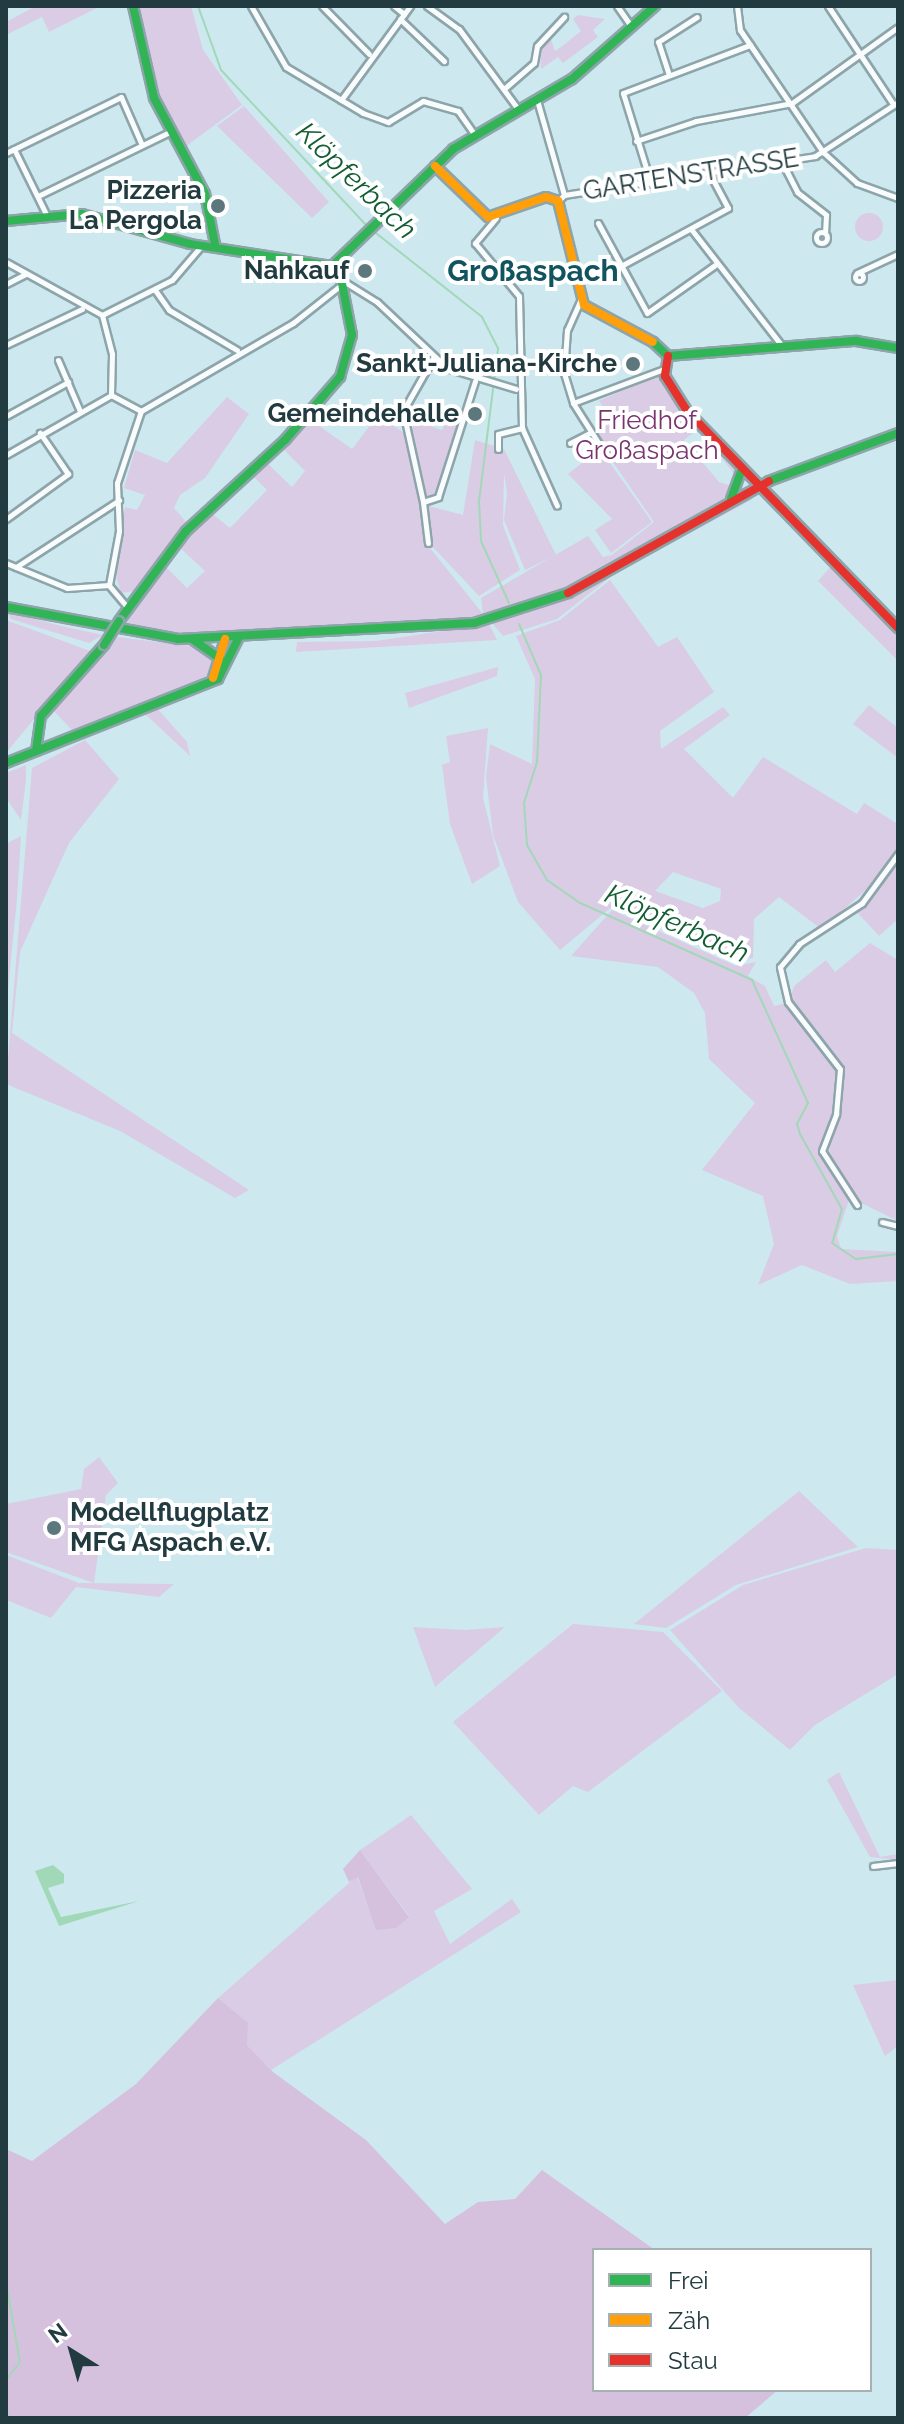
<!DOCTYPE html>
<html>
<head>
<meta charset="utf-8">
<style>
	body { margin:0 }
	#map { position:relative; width:904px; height:2424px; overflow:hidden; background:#cde9ef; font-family:Raleway,sans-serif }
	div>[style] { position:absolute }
	.green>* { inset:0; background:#dacce4 }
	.round { border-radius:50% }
	.forest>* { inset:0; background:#d5c1de }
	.water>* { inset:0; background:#a1d8b8 }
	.stream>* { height:2px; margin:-1px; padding:0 1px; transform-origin:1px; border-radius:1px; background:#a1d8b8 }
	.roads { filter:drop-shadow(2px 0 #8da5aa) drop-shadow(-2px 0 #8da5aa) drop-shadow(0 2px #8da5aa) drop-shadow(0 -2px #8da5aa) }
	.street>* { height:5px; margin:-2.5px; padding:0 2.5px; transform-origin:2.5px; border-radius:2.5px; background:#f8fcfd }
	.street>.ring { margin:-2.5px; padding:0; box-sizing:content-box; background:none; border:5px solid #f8fcfd; border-radius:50% }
	.fast>* { height:8px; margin:-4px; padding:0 4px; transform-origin:4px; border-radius:4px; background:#30b455 }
	.slow>* { height:8px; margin:-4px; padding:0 4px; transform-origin:4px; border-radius:4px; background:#ff9f0a }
	.jam>* { height:8px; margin:-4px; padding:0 4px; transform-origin:4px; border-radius:4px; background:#e5322d }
	.bridges { filter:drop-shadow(2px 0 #8da5aa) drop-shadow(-2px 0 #8da5aa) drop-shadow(0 2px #8da5aa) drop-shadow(0 -2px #8da5aa) }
	.fast-bridge>* { height:8px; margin:-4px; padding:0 4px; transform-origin:4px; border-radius:4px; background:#30b455 }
	.dots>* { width:22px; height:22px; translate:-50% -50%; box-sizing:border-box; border:4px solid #fff; border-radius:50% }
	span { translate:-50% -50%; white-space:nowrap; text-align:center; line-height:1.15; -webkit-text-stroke:8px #fff; paint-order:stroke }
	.street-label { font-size:26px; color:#213b40 }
	.poi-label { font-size:26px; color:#213b40; font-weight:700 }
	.right { translate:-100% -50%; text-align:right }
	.left { translate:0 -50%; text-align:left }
	.park-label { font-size:26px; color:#793470 }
	.water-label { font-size:28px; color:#135d33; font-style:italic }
	.quarter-label { font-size:30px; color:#11535f; font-weight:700 }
	.frame { position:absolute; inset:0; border:8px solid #213b40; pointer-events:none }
	.legend { position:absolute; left:592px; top:2248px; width:280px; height:144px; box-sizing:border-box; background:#fff; border:2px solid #a6b1b3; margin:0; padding:10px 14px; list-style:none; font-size:24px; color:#213b40 }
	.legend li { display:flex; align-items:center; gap:16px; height:40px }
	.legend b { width:40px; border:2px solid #a6b1b3 }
	.north { position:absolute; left:32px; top:2312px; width:80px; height:80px; -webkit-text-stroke:6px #fff; paint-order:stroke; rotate:323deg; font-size:22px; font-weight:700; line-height:32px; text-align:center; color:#213b40 }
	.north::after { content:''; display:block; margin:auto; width:28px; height:36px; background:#213b40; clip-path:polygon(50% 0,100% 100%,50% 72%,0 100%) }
</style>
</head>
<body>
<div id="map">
	<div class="green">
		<i style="clip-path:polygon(36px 6px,101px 6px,49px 32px,42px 17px,6px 35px,6px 22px)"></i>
		<i style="clip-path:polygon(136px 6px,191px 6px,203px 50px,242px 105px,185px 147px,153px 86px)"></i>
		<i style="clip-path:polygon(578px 15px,605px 19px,593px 30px,598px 37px,563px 63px,558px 57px,541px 69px,540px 45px,550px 37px,555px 51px,561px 47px,581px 31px,573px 19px)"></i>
		<i style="clip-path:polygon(244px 106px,329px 202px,312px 218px,217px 126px)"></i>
		<i class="round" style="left:855px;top:213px;width:28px;height:28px"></i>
		<i style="clip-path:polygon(659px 374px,697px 430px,684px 440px,719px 482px,735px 487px,735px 475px,704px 435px,734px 470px,739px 484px,728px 496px,561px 593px,463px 623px,177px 635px,122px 630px,165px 566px,187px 588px,205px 571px,177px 545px,210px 512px,230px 528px,267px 490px,253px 476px,267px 463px,292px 487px,305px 471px,283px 449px,309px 419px,352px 449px,378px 415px,407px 435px,426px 543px,483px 614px,481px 598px,588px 536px,603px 557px,612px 555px,654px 522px,604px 449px,597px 433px,613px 421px,599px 401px)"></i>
		<i style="clip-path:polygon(227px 397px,249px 414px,205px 478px,180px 495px,174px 508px,188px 524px,134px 591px,121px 593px,114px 569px,125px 507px,137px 510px,145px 495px,124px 488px,135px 450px,167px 463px)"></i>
		<i style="clip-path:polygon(462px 416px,436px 495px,426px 498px,410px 432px,416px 421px,442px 430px,448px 418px)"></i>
		<i style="clip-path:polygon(475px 440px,504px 449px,556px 555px,525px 570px,504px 520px,507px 493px,504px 473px,503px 525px,520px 570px,479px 596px,430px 544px,425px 505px,463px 515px)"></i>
		<i style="clip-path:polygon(600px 449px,652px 522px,611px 553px,595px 530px,612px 519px,568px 474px)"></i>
		<i style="clip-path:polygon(746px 495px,753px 499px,613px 575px,557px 619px,503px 636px,492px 623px,581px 591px)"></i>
		<i style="clip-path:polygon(833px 564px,898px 630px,898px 661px,818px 581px)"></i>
		<i style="clip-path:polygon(evenodd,610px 580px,658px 647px,677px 637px,714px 692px,660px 731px,661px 749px,723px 707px,730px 715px,684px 749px,733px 798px,763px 757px,857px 814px,864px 803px,898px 824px,898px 851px,882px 876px,821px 929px,779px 897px,754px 919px,753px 958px,731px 961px,614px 905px,560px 950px,518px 902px,493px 835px,486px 777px,490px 744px,532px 764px,535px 679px,516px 636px,560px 620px,610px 580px,673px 872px,721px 889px,720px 901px,703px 908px,655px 891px,673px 872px)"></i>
		<i style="clip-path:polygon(6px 611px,57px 625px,103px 635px,89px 643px,11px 619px)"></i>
		<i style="clip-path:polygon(6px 620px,90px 651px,6px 753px)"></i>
		<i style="clip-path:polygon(489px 624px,497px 640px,296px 652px,297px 642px,376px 641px)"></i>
		<i style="clip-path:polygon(117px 637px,208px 648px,218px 656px,214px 675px,74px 732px,52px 709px)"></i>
		<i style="clip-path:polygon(498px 667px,497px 676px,409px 708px,405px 693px)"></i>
		<i style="clip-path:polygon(869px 705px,898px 728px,898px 758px,853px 724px)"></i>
		<i style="clip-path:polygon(156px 707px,187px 742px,190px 756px,143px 712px)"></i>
		<i style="clip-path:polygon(488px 728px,483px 798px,500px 866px,472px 884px,450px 824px,442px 765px,450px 762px,446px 736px)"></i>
		<i style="clip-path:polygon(85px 740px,119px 779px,69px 843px,20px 952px,12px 1033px,249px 1190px,235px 1198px,120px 1131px,6px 1084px,32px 768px)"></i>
		<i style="clip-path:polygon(26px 765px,26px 780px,21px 820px,6px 798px,6px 773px)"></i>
		<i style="clip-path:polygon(21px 836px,17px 899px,7px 999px,6px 844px)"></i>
		<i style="clip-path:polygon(898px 857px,898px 919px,879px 936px,855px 910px)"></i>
		<i style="clip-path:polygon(612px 910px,736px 966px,756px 962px,748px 976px,765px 986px,774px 1006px,787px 1003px,838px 1070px,834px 1114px,819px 1151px,849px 1200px,837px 1236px,841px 1249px,898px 1252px,898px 1281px,850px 1284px,802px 1265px,758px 1285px,774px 1244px,763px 1196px,702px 1170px,755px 1103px,709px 1059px,705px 1013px,694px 993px,658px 967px,571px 956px)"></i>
		<i style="clip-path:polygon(870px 943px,898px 960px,898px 1221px,851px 1198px,827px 1165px,842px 1069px,789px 1002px,794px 986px,826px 960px,835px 972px)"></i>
		<i style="clip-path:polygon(99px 1457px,118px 1483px,106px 1495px,94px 1583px,6px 1552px,6px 1504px,81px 1489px,84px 1469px)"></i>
		<i style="clip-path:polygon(799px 1491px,858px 1547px,736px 1585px,666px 1628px,634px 1624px)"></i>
		<i style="clip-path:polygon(866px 1548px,898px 1550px,898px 1674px,815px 1725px,790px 1750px,739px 1708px,670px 1630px,743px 1585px)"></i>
		<i style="clip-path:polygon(6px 1555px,79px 1583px,174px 1584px,159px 1597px,76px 1587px,51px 1618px,6px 1600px)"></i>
		<i style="clip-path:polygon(573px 1624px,663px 1632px,722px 1691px,588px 1792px,573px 1786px,539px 1815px,453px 1722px)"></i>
		<i style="clip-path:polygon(413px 1627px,465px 1630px,505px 1627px,435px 1687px)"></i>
		<i style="clip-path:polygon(839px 1772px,880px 1857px,898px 1854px,898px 1860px,870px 1857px,827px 1780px)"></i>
		<i style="clip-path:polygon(411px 1815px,472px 1889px,434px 1911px,450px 1944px,512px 1899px,521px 1912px,271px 2070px,247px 2045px,247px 2023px,218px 1998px,357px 1876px,373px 1920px,409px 1916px,360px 1850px)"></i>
		<i style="clip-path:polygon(898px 1980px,898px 2046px,885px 2056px,853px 1985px)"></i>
	</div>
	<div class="forest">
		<i style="clip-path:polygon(360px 1850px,409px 1917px,396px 1928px,376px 1930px,358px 1877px,349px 1882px,343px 1869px)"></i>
		<i style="clip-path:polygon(218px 1998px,248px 2023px,247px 2045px,273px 2072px,366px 2140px,445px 2224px,478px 2202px,515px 2199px,542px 2170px,655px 2250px,594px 2250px,594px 2390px,778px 2390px,745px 2418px,6px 2418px,6px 2149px,32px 2161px,136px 2084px)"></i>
	</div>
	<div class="water">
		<i style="clip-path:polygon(53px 1865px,64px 1874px,64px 1883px,48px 1888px,61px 1917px,139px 1901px,59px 1926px,35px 1871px)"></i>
	</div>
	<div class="stream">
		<i style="left:198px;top:6px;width:68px;rotate:70.2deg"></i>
		<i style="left:221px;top:70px;width:214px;rotate:46.9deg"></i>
		<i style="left:372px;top:230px;width:140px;rotate:38.3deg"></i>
		<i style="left:482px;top:317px;width:36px;rotate:63deg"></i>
		<i style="left:498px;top:349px;width:153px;rotate:97.1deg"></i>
		<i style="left:479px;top:501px;width:40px;rotate:87.1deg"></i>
		<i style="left:481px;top:541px;width:68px;rotate:65.7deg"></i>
		<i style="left:519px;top:624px;width:56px;rotate:66.7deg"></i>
		<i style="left:541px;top:675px;width:87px;rotate:92.6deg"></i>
		<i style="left:537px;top:762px;width:43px;rotate:107.6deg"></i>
		<i style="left:524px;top:803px;width:42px;rotate:85.9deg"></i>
		<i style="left:527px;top:845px;width:40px;rotate:60.3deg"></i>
		<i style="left:547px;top:880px;width:38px;rotate:35deg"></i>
		<i style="left:578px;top:902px;width:191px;rotate:24.1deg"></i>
		<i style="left:752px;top:980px;width:135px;rotate:65.5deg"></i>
		<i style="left:808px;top:1103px;width:24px;rotate:118deg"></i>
		<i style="left:797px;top:1124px;width:10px;rotate:73deg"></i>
		<i style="left:800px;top:1134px;width:86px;rotate:60.8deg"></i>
		<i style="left:842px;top:1209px;width:35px;rotate:106deg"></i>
		<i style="left:832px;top:1243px;width:29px;rotate:34deg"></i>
		<i style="left:856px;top:1259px;width:42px;rotate:-6.8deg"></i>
		<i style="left:6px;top:2282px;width:81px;rotate:80.1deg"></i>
		<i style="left:20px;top:2362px;width:23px;rotate:128deg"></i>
		<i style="left:6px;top:2401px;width:17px;rotate:83deg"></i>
	</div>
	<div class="roads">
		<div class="street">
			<i style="left:251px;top:6px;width:70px;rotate:60.2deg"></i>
			<i style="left:286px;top:67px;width:90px;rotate:30.9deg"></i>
			<i style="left:363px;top:113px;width:27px;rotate:20deg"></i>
			<i style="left:388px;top:122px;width:41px;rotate:-31deg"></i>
			<i style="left:423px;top:101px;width:36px;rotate:16deg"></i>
			<i style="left:458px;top:111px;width:28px;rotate:55deg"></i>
			<i style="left:322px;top:6px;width:67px;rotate:45.6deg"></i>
			<i style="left:394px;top:6px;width:13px;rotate:39deg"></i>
			<i style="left:427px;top:6px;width:39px;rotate:36deg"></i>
			<i style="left:459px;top:29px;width:99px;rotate:53.6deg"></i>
			<i style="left:617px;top:6px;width:21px;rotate:55deg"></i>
			<i style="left:737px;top:6px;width:24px;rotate:83deg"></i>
			<i style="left:740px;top:30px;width:148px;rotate:55.8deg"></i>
			<i style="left:823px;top:152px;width:46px;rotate:42.4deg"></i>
			<i style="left:857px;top:183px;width:44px;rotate:20.1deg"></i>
			<i style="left:828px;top:6px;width:118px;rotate:56.4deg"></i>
			<i style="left:400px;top:19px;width:61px;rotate:43.7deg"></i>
			<i style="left:669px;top:75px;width:35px;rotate:-108deg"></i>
			<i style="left:658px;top:42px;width:46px;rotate:-32.7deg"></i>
			<i style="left:505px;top:88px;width:38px;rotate:-41deg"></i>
			<i style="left:534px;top:63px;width:17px;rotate:-80deg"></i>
			<i style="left:537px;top:46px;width:40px;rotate:-47deg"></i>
			<i style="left:341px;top:100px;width:117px;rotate:-53.7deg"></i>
			<i style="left:537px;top:100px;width:99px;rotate:74.1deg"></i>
			<i style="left:564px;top:195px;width:8px;rotate:135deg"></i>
			<i style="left:636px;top:141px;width:63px;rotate:-18.4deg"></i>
			<i style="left:696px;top:121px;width:98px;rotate:-10.6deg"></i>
			<i style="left:792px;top:103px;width:130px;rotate:-35.6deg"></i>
			<i style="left:14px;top:149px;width:72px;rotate:63.8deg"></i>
			<i style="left:6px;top:153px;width:128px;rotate:-26deg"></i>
			<i style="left:121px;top:97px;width:52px;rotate:66.4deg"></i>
			<i style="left:783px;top:164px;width:31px;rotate:63deg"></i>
			<i style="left:797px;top:192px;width:37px;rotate:38deg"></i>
			<i style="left:826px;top:215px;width:18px;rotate:93deg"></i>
			<i style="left:651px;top:184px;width:95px;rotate:-107.1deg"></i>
			<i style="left:623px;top:93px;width:136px;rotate:-20.7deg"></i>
			<i style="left:40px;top:195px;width:144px;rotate:-25.9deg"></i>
			<i style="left:564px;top:195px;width:254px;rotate:-8.8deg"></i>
			<i style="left:815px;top:156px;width:99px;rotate:-33deg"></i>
			<i style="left:496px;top:218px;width:33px;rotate:130deg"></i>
			<i style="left:475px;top:243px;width:69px;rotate:50.3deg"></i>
			<i style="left:519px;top:296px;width:132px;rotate:88.7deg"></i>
			<i style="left:522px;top:428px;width:85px;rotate:65.8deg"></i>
			<i style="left:598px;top:223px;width:102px;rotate:61.4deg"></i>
			<i style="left:647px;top:313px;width:83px;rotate:-35.2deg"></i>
			<i style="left:691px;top:229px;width:150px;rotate:52.1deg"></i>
			<i class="ring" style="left:816.5px;top:232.5px;width:6px;height:6px"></i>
			<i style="left:6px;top:262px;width:110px;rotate:28.9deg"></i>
			<i style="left:102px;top:315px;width:78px;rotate:-26.6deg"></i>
			<i style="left:172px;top:280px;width:46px;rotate:-49.4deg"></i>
			<i style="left:619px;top:267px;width:124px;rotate:-28.4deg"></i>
			<i style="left:728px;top:208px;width:36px;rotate:-118deg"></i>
			<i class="ring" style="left:855px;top:273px;width:3px;height:3px"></i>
			<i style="left:857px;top:273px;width:45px;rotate:-24.9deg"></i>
			<i style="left:340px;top:279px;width:44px;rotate:31.9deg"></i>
			<i style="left:377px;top:302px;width:96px;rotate:43.3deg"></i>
			<i style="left:447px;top:368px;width:72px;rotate:16.9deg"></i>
			<i style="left:6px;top:284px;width:22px;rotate:-27deg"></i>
			<i style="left:155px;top:290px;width:24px;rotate:55deg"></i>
			<i style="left:169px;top:310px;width:79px;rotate:30.5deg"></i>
			<i style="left:581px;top:299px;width:34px;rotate:114deg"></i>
			<i style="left:567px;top:330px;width:43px;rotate:94deg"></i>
			<i style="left:564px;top:373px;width:31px;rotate:73deg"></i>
			<i style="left:573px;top:403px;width:62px;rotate:57.6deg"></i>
			<i style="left:102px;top:315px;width:40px;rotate:75.6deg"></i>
			<i style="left:112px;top:354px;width:41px;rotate:91.4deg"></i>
			<i style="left:111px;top:395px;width:34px;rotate:28deg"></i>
			<i style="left:141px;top:411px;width:176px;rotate:-30.1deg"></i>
			<i style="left:293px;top:323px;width:61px;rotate:-38.4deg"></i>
			<i style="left:6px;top:345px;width:84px;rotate:-25.3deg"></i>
			<i style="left:58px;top:360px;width:56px;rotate:66.7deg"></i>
			<i style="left:573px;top:403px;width:97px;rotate:-20.5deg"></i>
			<i style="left:6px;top:416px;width:71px;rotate:-28.7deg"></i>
			<i style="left:570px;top:443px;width:22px;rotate:-27deg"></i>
			<i style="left:498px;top:449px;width:15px;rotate:-90deg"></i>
			<i style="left:498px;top:434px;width:25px;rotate:-14deg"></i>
			<i style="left:6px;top:455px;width:121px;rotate:-29.7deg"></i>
			<i style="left:423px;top:502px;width:93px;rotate:-102.4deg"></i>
			<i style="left:403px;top:411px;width:61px;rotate:-60.5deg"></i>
			<i style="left:6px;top:519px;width:77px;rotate:-36deg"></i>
			<i style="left:68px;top:474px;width:50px;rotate:-124.3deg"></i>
			<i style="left:428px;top:543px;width:41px;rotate:-97deg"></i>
			<i style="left:423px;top:502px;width:16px;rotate:-18deg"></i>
			<i style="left:438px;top:497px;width:122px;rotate:-72.3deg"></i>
			<i style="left:6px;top:563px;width:66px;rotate:22.3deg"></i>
			<i style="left:67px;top:588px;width:42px;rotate:-4.1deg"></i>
			<i style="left:16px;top:567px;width:123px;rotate:-33deg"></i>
			<i style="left:128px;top:608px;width:30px;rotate:-130deg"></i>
			<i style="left:109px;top:585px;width:55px;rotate:-79.5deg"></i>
			<i style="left:119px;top:531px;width:48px;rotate:-92.4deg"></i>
			<i style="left:117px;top:483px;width:76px;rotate:-71.6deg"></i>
			<i style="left:857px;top:1205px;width:64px;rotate:-122.9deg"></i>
			<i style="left:822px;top:1151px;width:40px;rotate:-69deg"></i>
			<i style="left:836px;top:1114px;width:45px;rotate:-84.9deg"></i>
			<i style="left:840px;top:1069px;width:85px;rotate:-127.8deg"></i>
			<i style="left:788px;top:1002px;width:36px;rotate:-103deg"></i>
			<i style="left:780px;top:967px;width:30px;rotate:-50deg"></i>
			<i style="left:799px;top:944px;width:75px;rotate:-33.1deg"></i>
			<i style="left:862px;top:903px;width:61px;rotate:-53.7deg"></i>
			<i style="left:882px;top:1222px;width:16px;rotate:14deg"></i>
			<i style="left:873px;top:1866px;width:25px;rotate:-7deg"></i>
		</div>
		<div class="fast">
			<i style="left:133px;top:6px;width:94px;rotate:77.1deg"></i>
			<i style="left:154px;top:98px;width:109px;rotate:62deg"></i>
			<i style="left:205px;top:194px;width:51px;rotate:78.7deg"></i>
			<i style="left:6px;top:221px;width:76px;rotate:-5.3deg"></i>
			<i style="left:82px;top:214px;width:112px;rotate:15.5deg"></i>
			<i style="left:190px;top:244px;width:144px;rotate:8.8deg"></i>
			<i style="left:332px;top:266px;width:168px;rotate:-44deg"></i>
			<i style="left:453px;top:149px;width:138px;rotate:-30.5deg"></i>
			<i style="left:572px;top:79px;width:111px;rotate:-41.3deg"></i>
			<i style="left:653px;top:342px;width:21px;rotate:43deg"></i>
			<i style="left:668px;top:356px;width:189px;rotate:-4.6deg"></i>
			<i style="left:856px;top:341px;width:43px;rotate:9.5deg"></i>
			<i style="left:769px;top:481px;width:138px;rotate:-20.4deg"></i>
			<i style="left:731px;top:499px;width:29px;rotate:-70deg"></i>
			<i style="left:6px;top:607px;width:175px;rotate:10.5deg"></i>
			<i style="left:178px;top:639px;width:296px;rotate:-3.1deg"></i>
			<i style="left:474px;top:623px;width:99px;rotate:-17.7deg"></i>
			<i style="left:119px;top:621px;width:112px;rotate:-53.3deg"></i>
			<i style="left:186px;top:531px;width:134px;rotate:-42.6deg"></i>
			<i style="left:285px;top:440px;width:84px;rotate:-48.9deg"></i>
			<i style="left:340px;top:377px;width:44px;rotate:-74.1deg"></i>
			<i style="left:352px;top:335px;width:73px;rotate:-101deg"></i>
			<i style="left:192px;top:639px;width:35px;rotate:35deg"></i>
			<i style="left:36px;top:751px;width:35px;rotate:-82deg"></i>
			<i style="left:41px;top:716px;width:95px;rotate:-48.4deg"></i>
			<i style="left:6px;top:763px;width:228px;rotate:-21.6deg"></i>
			<i style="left:218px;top:679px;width:45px;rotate:-63.4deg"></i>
		</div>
		<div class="slow">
			<i style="left:435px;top:166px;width:74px;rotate:43.9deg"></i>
			<i style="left:488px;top:217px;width:61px;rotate:-19deg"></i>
			<i style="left:546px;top:197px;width:13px;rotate:18deg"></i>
			<i style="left:558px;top:201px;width:107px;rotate:76deg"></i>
			<i style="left:584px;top:305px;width:78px;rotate:28.2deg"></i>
			<i style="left:213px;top:678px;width:41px;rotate:-72.9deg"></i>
		</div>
		<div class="jam">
			<i style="left:668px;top:356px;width:20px;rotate:99deg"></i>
			<i style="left:665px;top:376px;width:41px;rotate:57.8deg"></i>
			<i style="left:687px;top:411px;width:303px;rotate:45.8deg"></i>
			<i style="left:568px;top:593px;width:230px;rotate:-29.1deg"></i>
		</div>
	</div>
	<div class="bridges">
		<div class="fast-bridge">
			<i style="left:104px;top:645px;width:28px;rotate:-58deg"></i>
		</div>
	</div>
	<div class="dots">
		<i style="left:218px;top:206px;background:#5d787d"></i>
		<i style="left:365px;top:271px;background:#5d787d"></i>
		<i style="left:633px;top:364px;background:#5d787d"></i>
		<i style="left:475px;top:414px;background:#5d787d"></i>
		<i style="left:54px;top:1528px;background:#5d787d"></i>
	</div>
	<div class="street-label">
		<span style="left:691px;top:175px;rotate:-9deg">GARTENSTRASSE</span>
	</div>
	<div class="poi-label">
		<span class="right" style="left:202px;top:206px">Pizzeria<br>La Pergola</span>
		<span class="right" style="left:349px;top:271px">Nahkauf</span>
		<span class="right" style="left:617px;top:364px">Sankt-Juliana-Kirche</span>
		<span class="right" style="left:459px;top:414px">Gemeindehalle</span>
		<span class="left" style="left:70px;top:1528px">Modellflugplatz<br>MFG Aspach e.V.</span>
	</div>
	<div class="park-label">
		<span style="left:647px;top:436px">Friedhof<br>Großaspach</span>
	</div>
	<div class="water-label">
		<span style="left:356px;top:181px;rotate:44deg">Klöpferbach</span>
		<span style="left:677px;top:924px;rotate:24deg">Klöpferbach</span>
	</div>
	<div class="quarter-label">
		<span style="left:533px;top:271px">Großaspach</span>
	</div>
	<div class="frame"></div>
	<ul class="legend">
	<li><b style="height:10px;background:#30b455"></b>Frei</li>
	<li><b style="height:10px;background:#ff9f0a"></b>Zäh</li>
	<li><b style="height:10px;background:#e5322d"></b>Stau</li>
	</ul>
	<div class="north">N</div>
</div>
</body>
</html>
